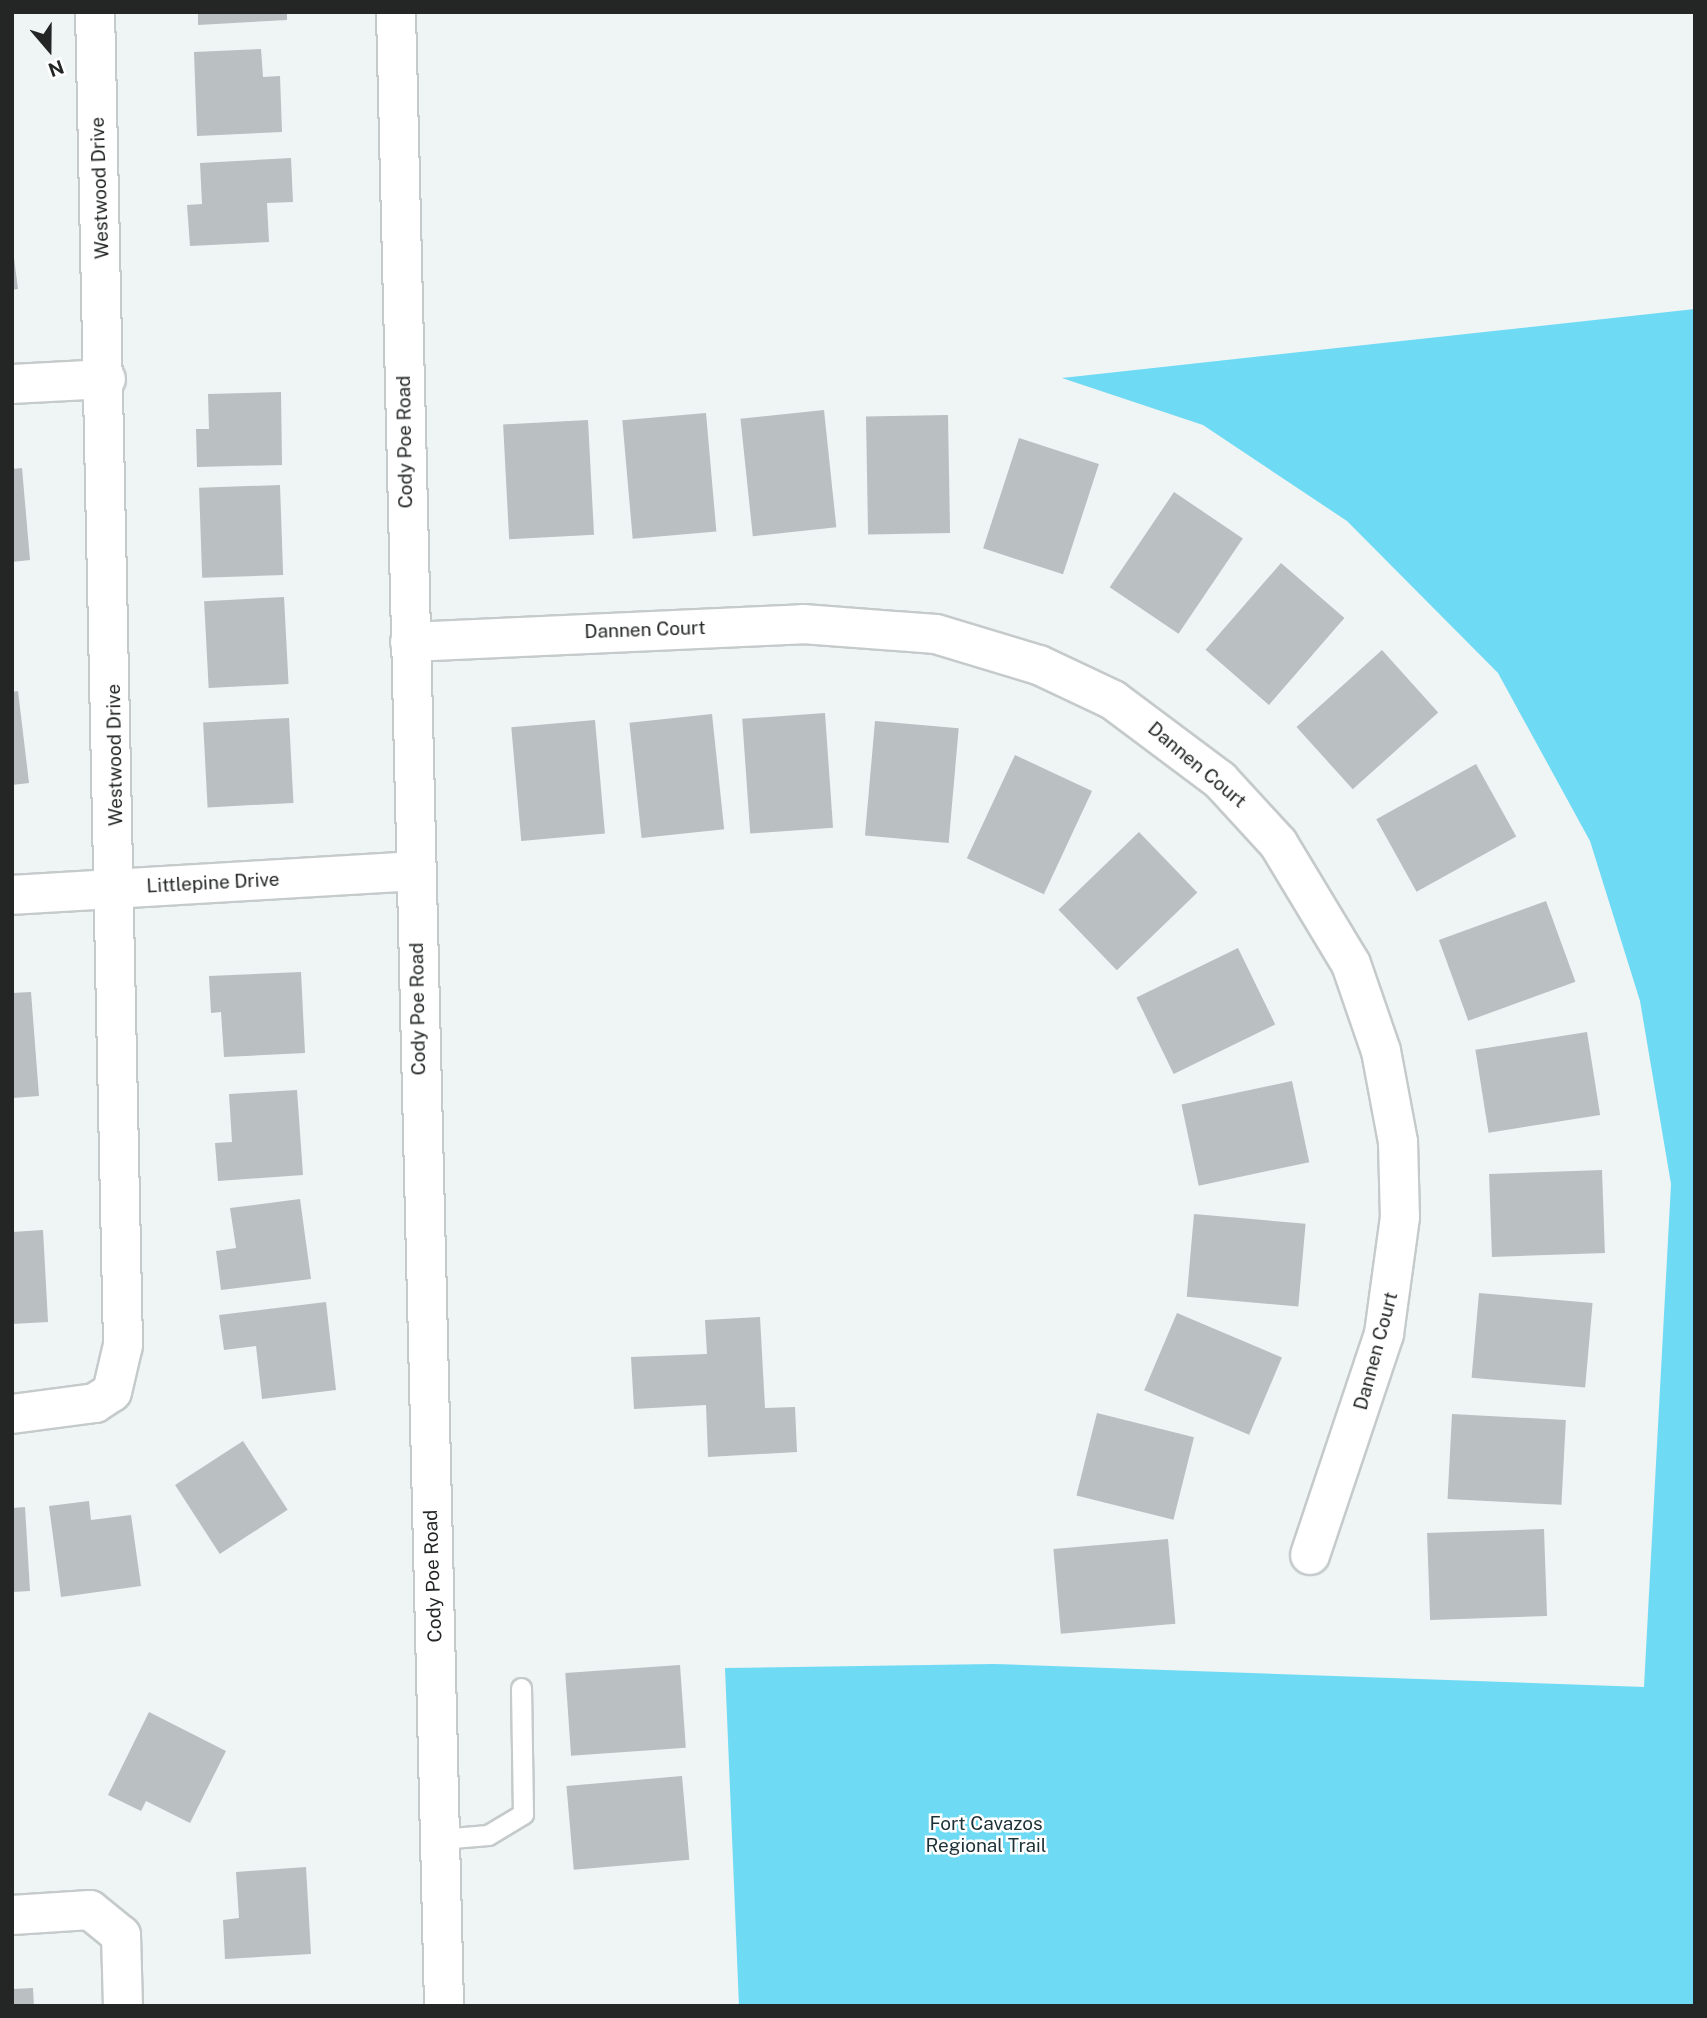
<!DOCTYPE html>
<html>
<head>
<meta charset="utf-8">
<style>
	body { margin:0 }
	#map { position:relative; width:1707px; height:2018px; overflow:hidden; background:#eff4f5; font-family:"Public Sans",sans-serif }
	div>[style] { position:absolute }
	.green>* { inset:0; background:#6edaf4 }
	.building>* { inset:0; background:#babfc1; transform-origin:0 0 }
	.roads { filter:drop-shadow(2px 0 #c5cacb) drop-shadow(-2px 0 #c5cacb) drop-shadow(0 2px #c5cacb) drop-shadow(0 -2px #c5cacb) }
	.lane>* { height:19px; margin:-9.5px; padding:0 9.5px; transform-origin:9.5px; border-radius:9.5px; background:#fff }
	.street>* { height:38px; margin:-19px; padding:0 19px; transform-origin:19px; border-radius:19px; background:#fff }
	span { translate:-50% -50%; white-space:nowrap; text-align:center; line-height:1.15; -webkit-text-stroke:5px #fff; paint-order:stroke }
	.street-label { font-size:19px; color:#242626 }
	.park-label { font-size:19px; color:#1c3238 }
	.frame { position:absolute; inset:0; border:14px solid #242626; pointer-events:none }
	.north { position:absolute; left:14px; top:14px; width:70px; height:70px; -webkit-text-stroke:5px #fff; paint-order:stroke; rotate:160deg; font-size:19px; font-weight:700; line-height:28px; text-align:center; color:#242626 }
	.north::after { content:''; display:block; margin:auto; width:24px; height:32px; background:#242626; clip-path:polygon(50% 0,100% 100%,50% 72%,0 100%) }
</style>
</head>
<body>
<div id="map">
	<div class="green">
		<i style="clip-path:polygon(1695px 309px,1695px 2006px,739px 2006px,725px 1668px,994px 1664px,1644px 1687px,1671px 1184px,1640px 1001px,1590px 841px,1498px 673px,1347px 521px,1203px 425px,1062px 378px)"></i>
	</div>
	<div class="building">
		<i style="clip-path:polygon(198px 12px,287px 12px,287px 20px,198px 25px)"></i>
		<i style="clip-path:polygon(261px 49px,263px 77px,280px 76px,282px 132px,197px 136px,194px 52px)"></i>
		<i style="clip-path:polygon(291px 158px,293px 202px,267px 203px,269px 242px,190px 246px,187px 205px,202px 204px,200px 163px)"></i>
		<i style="clip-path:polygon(12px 242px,18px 289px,12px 290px)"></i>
		<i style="clip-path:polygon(281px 392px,282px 465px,197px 467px,196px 429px,209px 429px,208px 394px)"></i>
		<i style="left:824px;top:410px;width:118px;height:84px;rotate:84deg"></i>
		<i style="left:706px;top:413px;width:119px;height:84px;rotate:85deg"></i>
		<i style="left:948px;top:415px;width:118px;height:82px;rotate:89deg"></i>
		<i style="left:588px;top:420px;width:115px;height:85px;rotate:87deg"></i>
		<i style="left:1019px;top:438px;width:84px;height:116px;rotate:18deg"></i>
		<i style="clip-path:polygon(22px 468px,30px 560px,12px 562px,12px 469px)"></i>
		<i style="left:280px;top:485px;width:90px;height:81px;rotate:88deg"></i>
		<i style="left:1174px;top:492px;width:83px;height:115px;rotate:34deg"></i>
		<i style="left:1281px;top:563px;width:84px;height:115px;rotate:41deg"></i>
		<i style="left:284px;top:597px;width:87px;height:80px;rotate:87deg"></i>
		<i style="left:1382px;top:650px;width:84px;height:115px;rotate:48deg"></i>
		<i style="clip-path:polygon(18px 691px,29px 783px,12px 785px,12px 692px)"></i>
		<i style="left:825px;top:713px;width:115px;height:83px;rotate:86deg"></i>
		<i style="left:712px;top:714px;width:116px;height:83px;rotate:84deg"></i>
		<i style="left:289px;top:718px;width:85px;height:86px;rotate:87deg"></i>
		<i style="left:595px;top:720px;width:114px;height:84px;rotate:85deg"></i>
		<i style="left:875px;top:721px;width:84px;height:115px;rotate:5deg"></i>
		<i style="left:1015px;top:755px;width:85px;height:114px;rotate:25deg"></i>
		<i style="left:1476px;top:764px;width:83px;height:114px;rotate:61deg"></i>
		<i style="left:1139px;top:832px;width:84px;height:112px;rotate:46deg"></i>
		<i style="left:1546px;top:901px;width:86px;height:114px;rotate:70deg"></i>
		<i style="left:1238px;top:948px;width:85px;height:113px;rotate:64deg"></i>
		<i style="clip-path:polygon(301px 972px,305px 1053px,224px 1057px,221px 1012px,211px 1013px,209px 976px)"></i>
		<i style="clip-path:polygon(31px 992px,39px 1096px,12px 1098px,12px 993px)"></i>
		<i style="left:1587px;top:1032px;width:84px;height:113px;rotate:81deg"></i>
		<i style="left:1292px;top:1081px;width:83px;height:113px;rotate:78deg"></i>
		<i style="clip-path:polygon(297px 1090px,303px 1175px,218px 1181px,215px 1143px,232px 1142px,229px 1094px)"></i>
		<i style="left:1602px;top:1170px;width:83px;height:113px;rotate:88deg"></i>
		<i style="clip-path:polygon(300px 1199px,311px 1279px,221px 1290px,216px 1251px,236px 1248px,230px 1208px)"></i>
		<i style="left:1194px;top:1214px;width:112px;height:83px;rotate:5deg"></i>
		<i style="clip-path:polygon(43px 1230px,48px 1322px,12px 1324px,12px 1232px)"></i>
		<i style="left:1479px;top:1293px;width:114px;height:85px;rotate:5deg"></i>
		<i style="clip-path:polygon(326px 1302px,336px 1390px,262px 1399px,256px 1346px,224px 1350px,219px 1315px)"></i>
		<i style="left:1177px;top:1313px;width:114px;height:84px;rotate:23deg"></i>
		<i style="clip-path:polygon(760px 1317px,765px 1408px,795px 1407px,797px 1452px,708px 1457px,706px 1405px,634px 1409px,631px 1357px,707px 1354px,705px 1320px)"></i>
		<i style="left:1097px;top:1413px;width:100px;height:85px;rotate:14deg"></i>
		<i style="left:1452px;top:1414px;width:114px;height:85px;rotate:3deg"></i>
		<i style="left:243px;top:1441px;width:82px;height:81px;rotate:57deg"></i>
		<i style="clip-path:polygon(89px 1501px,91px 1520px,131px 1515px,141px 1586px,61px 1597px,49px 1506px)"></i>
		<i style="clip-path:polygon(25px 1507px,30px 1591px,12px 1592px,12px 1508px)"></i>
		<i style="left:1544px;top:1529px;width:87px;height:117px;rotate:88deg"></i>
		<i style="left:1168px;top:1539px;width:85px;height:115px;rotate:85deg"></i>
		<i style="left:680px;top:1665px;width:83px;height:115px;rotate:86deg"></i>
		<i style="clip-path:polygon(149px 1712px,226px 1751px,190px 1823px,146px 1801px,141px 1811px,108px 1795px)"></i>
		<i style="left:682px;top:1776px;width:84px;height:116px;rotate:85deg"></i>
		<i style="clip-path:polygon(306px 1867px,311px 1954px,225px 1959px,223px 1920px,239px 1918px,236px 1872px)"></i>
		<i style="left:33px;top:1988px;width:18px;height:21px;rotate:87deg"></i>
	</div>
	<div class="roads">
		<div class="lane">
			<i style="left:440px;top:1839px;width:48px;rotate:-4.8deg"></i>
			<i style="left:488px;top:1835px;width:41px;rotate:-31deg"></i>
			<i style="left:523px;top:1814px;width:126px;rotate:-90.9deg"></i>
		</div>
		<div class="street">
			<i style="left:396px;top:12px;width:1995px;rotate:88.62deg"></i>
			<i style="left:12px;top:384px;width:94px;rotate:-3deg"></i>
			<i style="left:410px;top:642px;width:393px;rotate:-2.6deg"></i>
			<i style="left:803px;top:624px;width:133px;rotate:4.3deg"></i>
			<i style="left:936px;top:634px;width:108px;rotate:16.8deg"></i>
			<i style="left:1039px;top:665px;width:82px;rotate:25.3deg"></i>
			<i style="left:1113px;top:700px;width:134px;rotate:36.8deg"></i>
			<i style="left:1220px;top:780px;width:86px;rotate:47.4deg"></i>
			<i style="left:1278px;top:843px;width:141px;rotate:58.9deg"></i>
			<i style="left:1351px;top:964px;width:92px;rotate:71deg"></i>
			<i style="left:1381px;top:1051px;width:93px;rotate:79.4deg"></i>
			<i style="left:1398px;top:1142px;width:75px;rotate:88.5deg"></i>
			<i style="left:1400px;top:1217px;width:118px;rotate:97.8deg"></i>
			<i style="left:1384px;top:1334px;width:233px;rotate:108.5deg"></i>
			<i style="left:12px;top:895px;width:403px;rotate:-3.4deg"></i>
			<i style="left:12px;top:1414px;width:84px;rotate:-7.5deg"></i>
			<i style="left:95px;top:1403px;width:20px;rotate:-33deg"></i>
			<i style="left:112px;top:1392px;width:48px;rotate:-76.8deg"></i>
			<i style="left:123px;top:1345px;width:1333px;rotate:-91.2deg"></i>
			<i style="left:12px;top:1915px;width:78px;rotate:-3.7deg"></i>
			<i style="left:90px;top:1910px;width:40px;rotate:39deg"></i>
			<i style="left:121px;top:1935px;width:71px;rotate:88.4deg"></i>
		</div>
	</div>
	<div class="street-label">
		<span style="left:100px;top:188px;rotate:-92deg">Westwood Drive</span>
		<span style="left:405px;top:442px;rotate:-91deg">Cody Poe Road</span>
		<span style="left:645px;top:630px;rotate:-2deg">Dannen Court</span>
		<span style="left:115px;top:755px;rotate:-91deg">Westwood Drive</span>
		<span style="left:1197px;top:765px;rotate:40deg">Dannen Court</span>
		<span style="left:213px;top:883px;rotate:-3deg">Littlepine Drive</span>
		<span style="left:418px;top:1009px;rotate:-91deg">Cody Poe Road</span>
		<span style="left:1376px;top:1351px;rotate:-75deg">Dannen Court</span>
		<span style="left:433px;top:1576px;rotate:-92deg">Cody Poe Road</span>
	</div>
	<div class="park-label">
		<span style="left:986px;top:1835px">Fort Cavazos<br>Regional Trail</span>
	</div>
	<div class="frame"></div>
	<div class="north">N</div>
</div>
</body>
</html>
